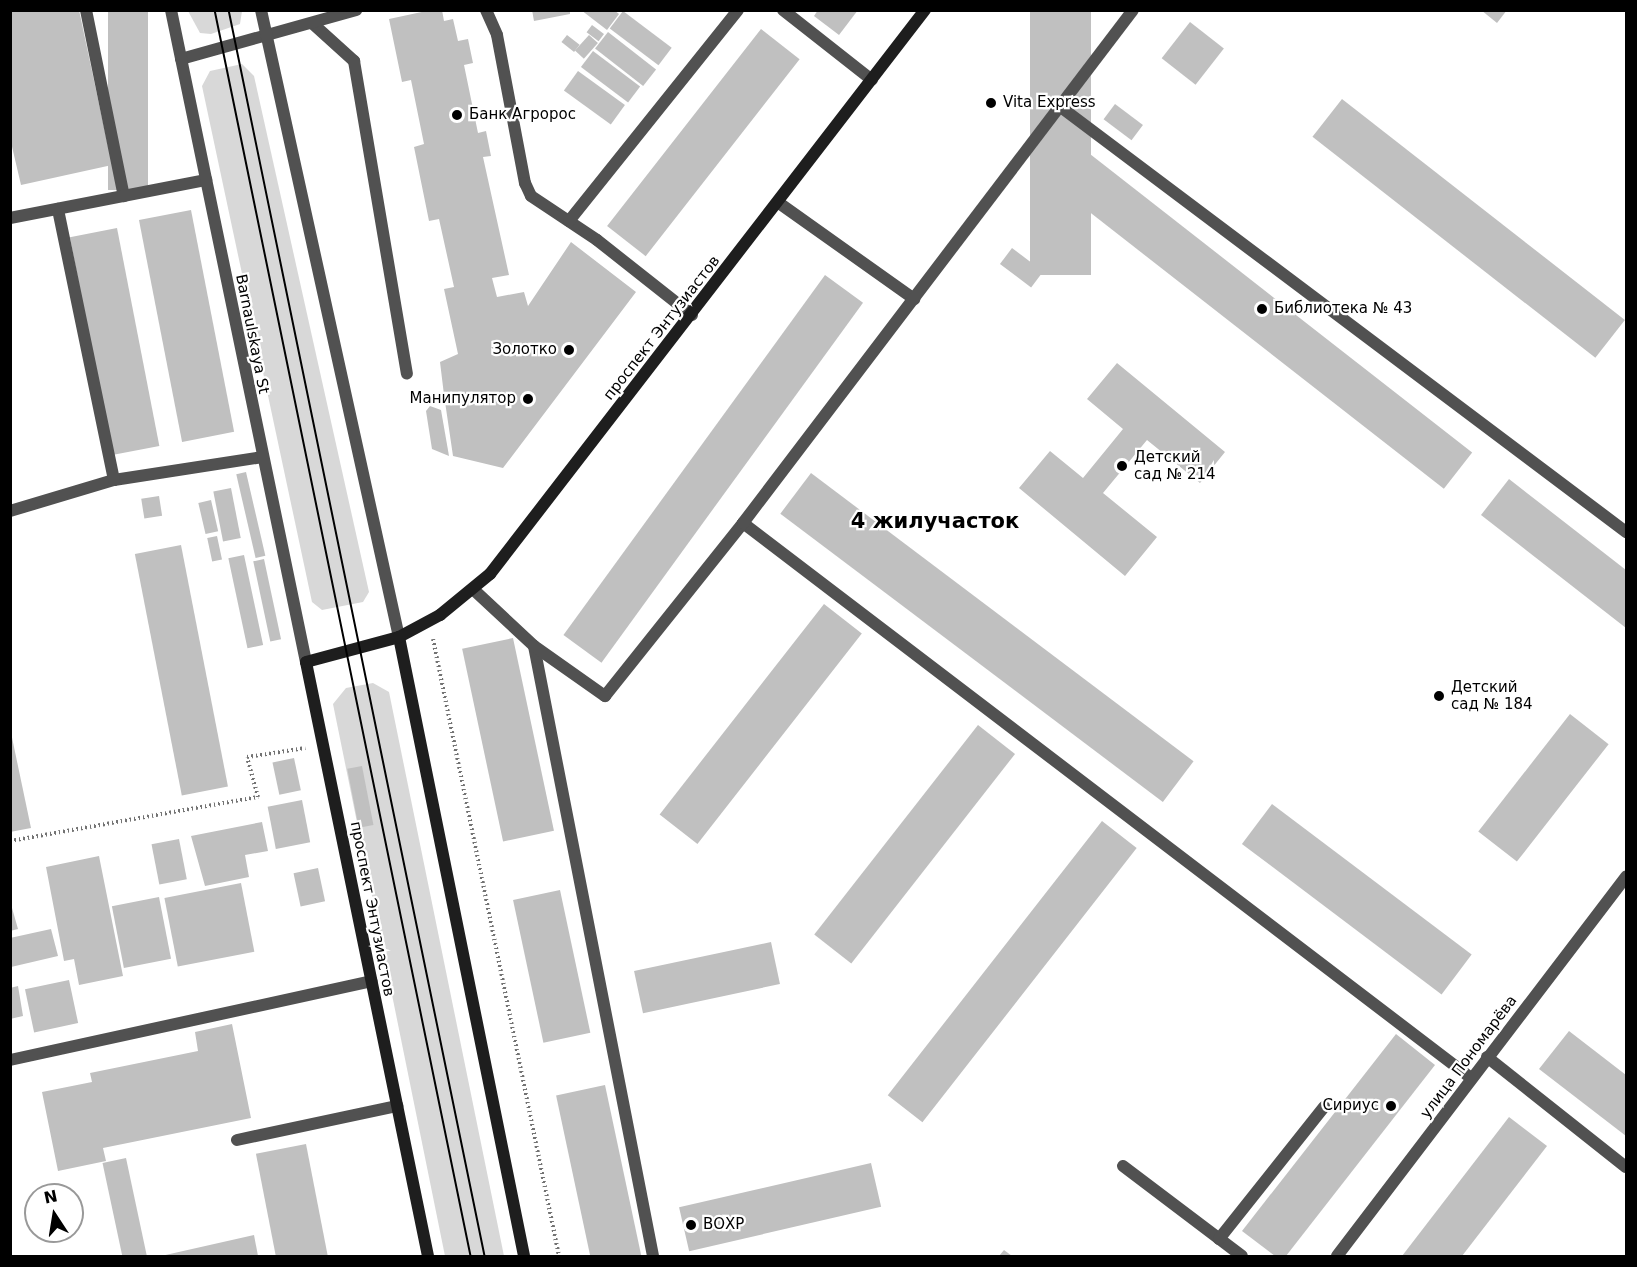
<!DOCTYPE html>
<html>
<head>
<meta charset="utf-8">
<style>
	body { margin:0 }
	#map { position:relative; width:1637px; height:1267px; overflow:hidden; background:#fff; font-family:"DejaVu Sans",sans-serif }
	div>[style] { position:absolute }
	.green>* { inset:0; background:#d8d8d8 }
	.building>* { inset:0; background:#c0c0c0; transform-origin:0 0 }
	.path>* { height:4px; margin-top:-2px; transform-origin:0; background:repeating-linear-gradient(90deg,#737373 0 1.5px,transparent 0 4.5px) }
	.service>* { height:12px; margin:-6px; padding:0 6px; transform-origin:6px; border-radius:6px; background:#515151 }
	.minor>* { height:12px; margin:-6px; padding:0 6px; transform-origin:6px; border-radius:6px; background:#515151 }
	.tertiary>* { height:12px; margin:-6px; padding:0 6px; transform-origin:6px; border-radius:6px; background:#515151 }
	.secondary>* { height:12px; margin:-6px; padding:0 6px; transform-origin:6px; border-radius:6px; background:#1e1e1e }
	.tram>* { height:1.5px; margin:-0.75px; padding:0 0.75px; transform-origin:0.75px; border-radius:0.75px; background:#000 }
	.dots>* { width:16px; height:16px; translate:-50% -50%; box-sizing:border-box; border:3px solid #fff; border-radius:50% }
	span { translate:-50% -50%; white-space:nowrap; text-align:center; line-height:1.15; -webkit-text-stroke:4.5px #fff; paint-order:stroke }
	.poi-label { font-size:15px; color:#000 }
	.left { translate:0 -50%; text-align:left }
	.right { translate:-100% -50%; text-align:right }
	.street-label { font-size:15px; color:#000 }
	.district-label { font-size:21px; color:#000; font-weight:700 }
	.frame { position:absolute; inset:0; border:12px solid #000; pointer-events:none }
	.north { position:absolute; left:24px; top:1183px; width:60px; height:60px; box-sizing:border-box; background:#fff; border:2px solid #999; border-radius:50%; rotate:348deg; font-size:16px; font-weight:700; line-height:24px; text-align:center; color:#000 }
	.north::after { content:''; display:block; margin:auto; width:21px; height:27px; background:#000; clip-path:polygon(50% 0,100% 100%,50% 72%,0 100%) }
</style>
</head>
<body>
<div id="map">
	<div class="green">
		<i style="clip-path:polygon(188px 11px,188px 10px,242px 11px,240px 24px,211px 34px,200px 33px)"></i>
		<i style="clip-path:polygon(242px 64px,254px 76px,369px 592px,363px 602px,322px 610px,312px 602px,202px 86px,210px 71px)"></i>
		<i style="clip-path:polygon(373px 683px,389px 692px,504px 1256px,445px 1256px,333px 704px,346px 688px)"></i>
	</div>
	<div class="building">
		<i style="clip-path:polygon(10px 10px,79px 10px,112px 165px,21px 185px,10px 138px)"></i>
		<i style="left:108px;top:10px;width:40px;height:180px"></i>
		<i style="clip-path:polygon(431px 10px,442px 10px,444px 21px,453px 19px,458px 41px,468px 39px,473px 63px,464px 65px,478px 133px,486px 131px,491px 156px,483px 157px,509px 275px,492px 278px,497px 297px,524px 292px,528px 306px,571px 242px,636px 292px,503px 468px,453px 456px,444px 395px,440px 362px,458px 354px,444px 289px,454px 287px,439px 219px,429px 221px,414px 147px,424px 144px,411px 80px,402px 82px,389px 19px)"></i>
		<i style="clip-path:polygon(532px 10px,570px 10px,570px 14px,534px 21px)"></i>
		<i style="clip-path:polygon(581px 10px,614px 10px,619px 14px,607px 30px)"></i>
		<i style="clip-path:polygon(818px 10px,858px 10px,839px 35px,814px 16px)"></i>
		<i style="left:1030px;top:10px;width:61px;height:265px"></i>
		<i style="clip-path:polygon(1481px 10px,1507px 10px,1497px 23px)"></i>
		<i style="left:623px;top:11px;width:61px;height:22px;rotate:37deg"></i>
		<i style="left:1190px;top:22px;width:43px;height:46px;rotate:38deg"></i>
		<i style="left:592px;top:25px;width:15px;height:9px;rotate:37deg"></i>
		<i style="left:761px;top:29px;width:49px;height:250px;rotate:38deg"></i>
		<i style="left:608px;top:32px;width:61px;height:21px;rotate:38deg"></i>
		<i style="left:567px;top:35px;width:16px;height:9px;rotate:38deg"></i>
		<i style="left:589px;top:35px;width:12px;height:21px;rotate:42deg"></i>
		<i style="left:593px;top:51px;width:59px;height:20px;rotate:37deg"></i>
		<i style="left:578px;top:71px;width:58px;height:24px;rotate:36deg"></i>
		<i style="left:1342px;top:99px;width:359px;height:48px;rotate:38deg"></i>
		<i style="left:1115px;top:104px;width:35px;height:19px;rotate:37deg"></i>
		<i style="left:1090px;top:154px;width:485px;height:46px;rotate:38deg"></i>
		<i style="left:191px;top:210px;width:226px;height:53px;rotate:79deg"></i>
		<i style="left:117px;top:228px;width:222px;height:48px;rotate:79deg"></i>
		<i style="left:1012px;top:248px;width:39px;height:20px;rotate:37deg"></i>
		<i style="left:825px;top:275px;width:47px;height:445px;rotate:36deg"></i>
		<i style="clip-path:polygon(1117px 363px,1225px 452px,1200px 483px,1147px 440px,1103px 493px,1157px 537px,1125px 576px,1019px 488px,1050px 451px,1083px 478px,1123px 429px,1087px 399px)"></i>
		<i style="clip-path:polygon(430px 406px,441px 410px,449px 456px,432px 449px,426px 411px)"></i>
		<i style="left:246px;top:472px;width:86px;height:10px;rotate:77deg"></i>
		<i style="left:811px;top:473px;width:479px;height:51px;rotate:37deg"></i>
		<i style="clip-path:polygon(1509px 479px,1626px 570px,1626px 628px,1481px 515px)"></i>
		<i style="left:231px;top:488px;width:51px;height:18px;rotate:79deg"></i>
		<i style="left:159px;top:496px;width:20px;height:18px;rotate:81deg"></i>
		<i style="left:211px;top:500px;width:32px;height:13px;rotate:77deg"></i>
		<i style="left:217px;top:536px;width:24px;height:10px;rotate:78deg"></i>
		<i style="left:181px;top:545px;width:246px;height:47px;rotate:79deg"></i>
		<i style="left:244px;top:555px;width:92px;height:16px;rotate:78deg"></i>
		<i style="left:264px;top:559px;width:82px;height:11px;rotate:78deg"></i>
		<i style="left:824px;top:604px;width:48px;height:267px;rotate:38deg"></i>
		<i style="left:513px;top:638px;width:197px;height:52px;rotate:78deg"></i>
		<i style="left:1570px;top:714px;width:49px;height:149px;rotate:38deg"></i>
		<i style="left:978px;top:725px;width:47px;height:266px;rotate:38deg"></i>
		<i style="clip-path:polygon(10px 728px,31px 828px,10px 832px)"></i>
		<i style="left:294px;top:758px;width:33px;height:22px;rotate:78deg"></i>
		<i style="left:362px;top:766px;width:60px;height:15px;rotate:79deg"></i>
		<i style="left:302px;top:800px;width:43px;height:35px;rotate:79deg"></i>
		<i style="left:1272px;top:804px;width:250px;height:50px;rotate:37deg"></i>
		<i style="left:1102px;top:821px;width:44px;height:348px;rotate:38deg"></i>
		<i style="clip-path:polygon(262px 822px,268px 851px,245px 855px,249px 877px,205px 886px,191px 836px)"></i>
		<i style="left:179px;top:839px;width:41px;height:28px;rotate:79deg"></i>
		<i style="clip-path:polygon(99px 856px,123px 976px,79px 985px,74px 959px,64px 961px,46px 867px)"></i>
		<i style="left:318px;top:868px;width:34px;height:25px;rotate:78deg"></i>
		<i style="left:241px;top:883px;width:70px;height:78px;rotate:79deg"></i>
		<i style="left:560px;top:890px;width:146px;height:48px;rotate:78deg"></i>
		<i style="left:159px;top:897px;width:63px;height:48px;rotate:79deg"></i>
		<i style="clip-path:polygon(10px 901px,18px 929px,10px 931px)"></i>
		<i style="clip-path:polygon(51px 929px,58px 956px,11px 967px,10px 938px)"></i>
		<i style="left:771px;top:942px;width:43px;height:140px;rotate:78deg"></i>
		<i style="left:69px;top:980px;width:44px;height:45px;rotate:78deg"></i>
		<i style="clip-path:polygon(18px 986px,23px 1016px,10px 1019px,10px 988px)"></i>
		<i style="clip-path:polygon(232px 1024px,251px 1118px,103px 1148px,106px 1161px,58px 1171px,42px 1092px,92px 1082px,90px 1073px,198px 1051px,195px 1032px)"></i>
		<i style="clip-path:polygon(1569px 1031px,1626px 1075px,1626px 1136px,1539px 1069px)"></i>
		<i style="clip-path:polygon(1396px 1034px,1435px 1065px,1286px 1256px,1275px 1256px,1242px 1231px)"></i>
		<i style="left:605px;top:1085px;width:175px;height:50px;rotate:78deg"></i>
		<i style="clip-path:polygon(1509px 1117px,1547px 1146px,1462px 1256px,1402px 1256px)"></i>
		<i style="left:306px;top:1144px;width:114px;height:51px;rotate:79deg"></i>
		<i style="left:126px;top:1158px;width:100px;height:24px;rotate:78deg"></i>
		<i style="left:871px;top:1163px;width:45px;height:197px;rotate:77deg"></i>
		<i style="clip-path:polygon(254px 1235px,258px 1256px,161px 1256px)"></i>
		<i style="clip-path:polygon(1004px 1250px,1012px 1256px,999px 1256px)"></i>
	</div>
	<div class="path">
		<i style="left:433px;top:639px;width:630px;rotate:78.46deg"></i>
		<i style="left:10px;top:841px;width:252px;rotate:-10.1deg"></i>
		<i style="left:258px;top:797px;width:41px;rotate:-105.4deg"></i>
		<i style="left:247px;top:757px;width:59px;rotate:-8.8deg"></i>
	</div>
	<div class="service">
		<i style="left:86px;top:10px;width:190px;rotate:78.5deg"></i>
		<i style="left:486px;top:10px;width:27px;rotate:66deg"></i>
		<i style="left:497px;top:35px;width:151px;rotate:79.3deg"></i>
		<i style="left:525px;top:183px;width:14px;rotate:65deg"></i>
		<i style="left:531px;top:196px;width:79px;rotate:33.7deg"></i>
		<i style="left:597px;top:240px;width:121px;rotate:38.3deg"></i>
		<i style="left:783px;top:10px;width:113px;rotate:38.2deg"></i>
		<i style="left:312px;top:23px;width:57px;rotate:42.1deg"></i>
		<i style="left:354px;top:61px;width:317px;rotate:80.4deg"></i>
		<i style="left:181px;top:59px;width:182px;rotate:-15.6deg"></i>
		<i style="left:1058px;top:105px;width:711px;rotate:36.93deg"></i>
		<i style="left:779px;top:203px;width:166px;rotate:35.4deg"></i>
		<i style="left:569px;top:221px;width:270px;rotate:-51.3deg"></i>
		<i style="left:114px;top:480px;width:150px;rotate:-8.8deg"></i>
		<i style="left:10px;top:511px;width:109px;rotate:-16.6deg"></i>
		<i style="left:114px;top:480px;width:277px;rotate:-101.7deg"></i>
		<i style="left:743px;top:523px;width:915px;rotate:37.32deg"></i>
		<i style="left:474px;top:590px;width:82px;rotate:43deg"></i>
		<i style="left:534px;top:646px;width:621px;rotate:78.96deg"></i>
		<i style="left:534px;top:646px;width:87px;rotate:35.2deg"></i>
		<i style="left:605px;top:696px;width:221px;rotate:-51.4deg"></i>
		<i style="left:743px;top:523px;width:644px;rotate:-52.76deg"></i>
		<i style="left:10px;top:1060px;width:370px;rotate:-12.3deg"></i>
		<i style="left:237px;top:1140px;width:164px;rotate:-12deg"></i>
		<i style="left:1123px;top:1166px;width:149px;rotate:37.1deg"></i>
		<i style="left:1219px;top:1239px;width:169px;rotate:-51.5deg"></i>
	</div>
	<div class="minor">
		<i style="left:10px;top:218px;width:200px;rotate:-11deg"></i>
		<i style="left:1487px;top:1057px;width:177px;rotate:38.4deg"></i>
		<i style="left:1337px;top:1256px;width:477px;rotate:-52.7deg"></i>
	</div>
	<div class="tertiary">
		<i style="left:171px;top:10px;width:666px;rotate:78.3deg"></i>
		<i style="left:261px;top:10px;width:642px;rotate:77.59deg"></i>
	</div>
	<div class="secondary">
		<i style="left:399px;top:637px;width:631px;rotate:78.58deg"></i>
		<i style="left:428px;top:1256px;width:606px;rotate:-101.61deg"></i>
		<i style="left:306px;top:662px;width:96px;rotate:-15deg"></i>
		<i style="left:399px;top:637px;width:47px;rotate:-28.2deg"></i>
		<i style="left:440px;top:615px;width:65px;rotate:-39.4deg"></i>
		<i style="left:490px;top:574px;width:712px;rotate:-52.36deg"></i>
	</div>
	<div class="tram">
		<i style="left:215px;top:10px;width:1272px;rotate:78.39deg"></i>
		<i style="left:229px;top:10px;width:1272px;rotate:78.39deg"></i>
	</div>
	<div class="dots">
		<i style="left:991px;top:103px;background:#000"></i>
		<i style="left:457px;top:115px;background:#000"></i>
		<i style="left:1262px;top:309px;background:#000"></i>
		<i style="left:569px;top:350px;background:#000"></i>
		<i style="left:528px;top:399px;background:#000"></i>
		<i style="left:1122px;top:466px;background:#000"></i>
		<i style="left:1439px;top:696px;background:#000"></i>
		<i style="left:1391px;top:1106px;background:#000"></i>
		<i style="left:691px;top:1225px;background:#000"></i>
	</div>
	<div class="poi-label">
		<span class="left" style="left:1003px;top:103px">Vita Express</span>
		<span class="left" style="left:469px;top:115px">Банк Агророс</span>
		<span class="left" style="left:1274px;top:309px">Библиотека № 43</span>
		<span class="right" style="left:557px;top:350px">Золотко</span>
		<span class="right" style="left:516px;top:399px">Манипулятор</span>
		<span class="left" style="left:1134px;top:466px">Детский<br>сад № 214</span>
		<span class="left" style="left:1451px;top:696px">Детский<br>сад № 184</span>
		<span class="right" style="left:1379px;top:1106px">Сириус</span>
		<span class="left" style="left:703px;top:1225px">ВОХР</span>
	</div>
	<div class="street-label">
		<span style="left:662px;top:328px;rotate:-52deg">проспект Энтузиастов</span>
		<span style="left:252px;top:334px;rotate:79deg">Barnaulskaya St</span>
		<span style="left:372px;top:909px;rotate:79deg">проспект Энтузиастов</span>
		<span style="left:1469px;top:1057px;rotate:-53deg">улица Пономарёва</span>
	</div>
	<div class="district-label">
		<span style="left:935px;top:521px">4 жилучасток</span>
	</div>
	<div class="frame"></div>
	<div class="north">N</div>
</div>
</body>
</html>
